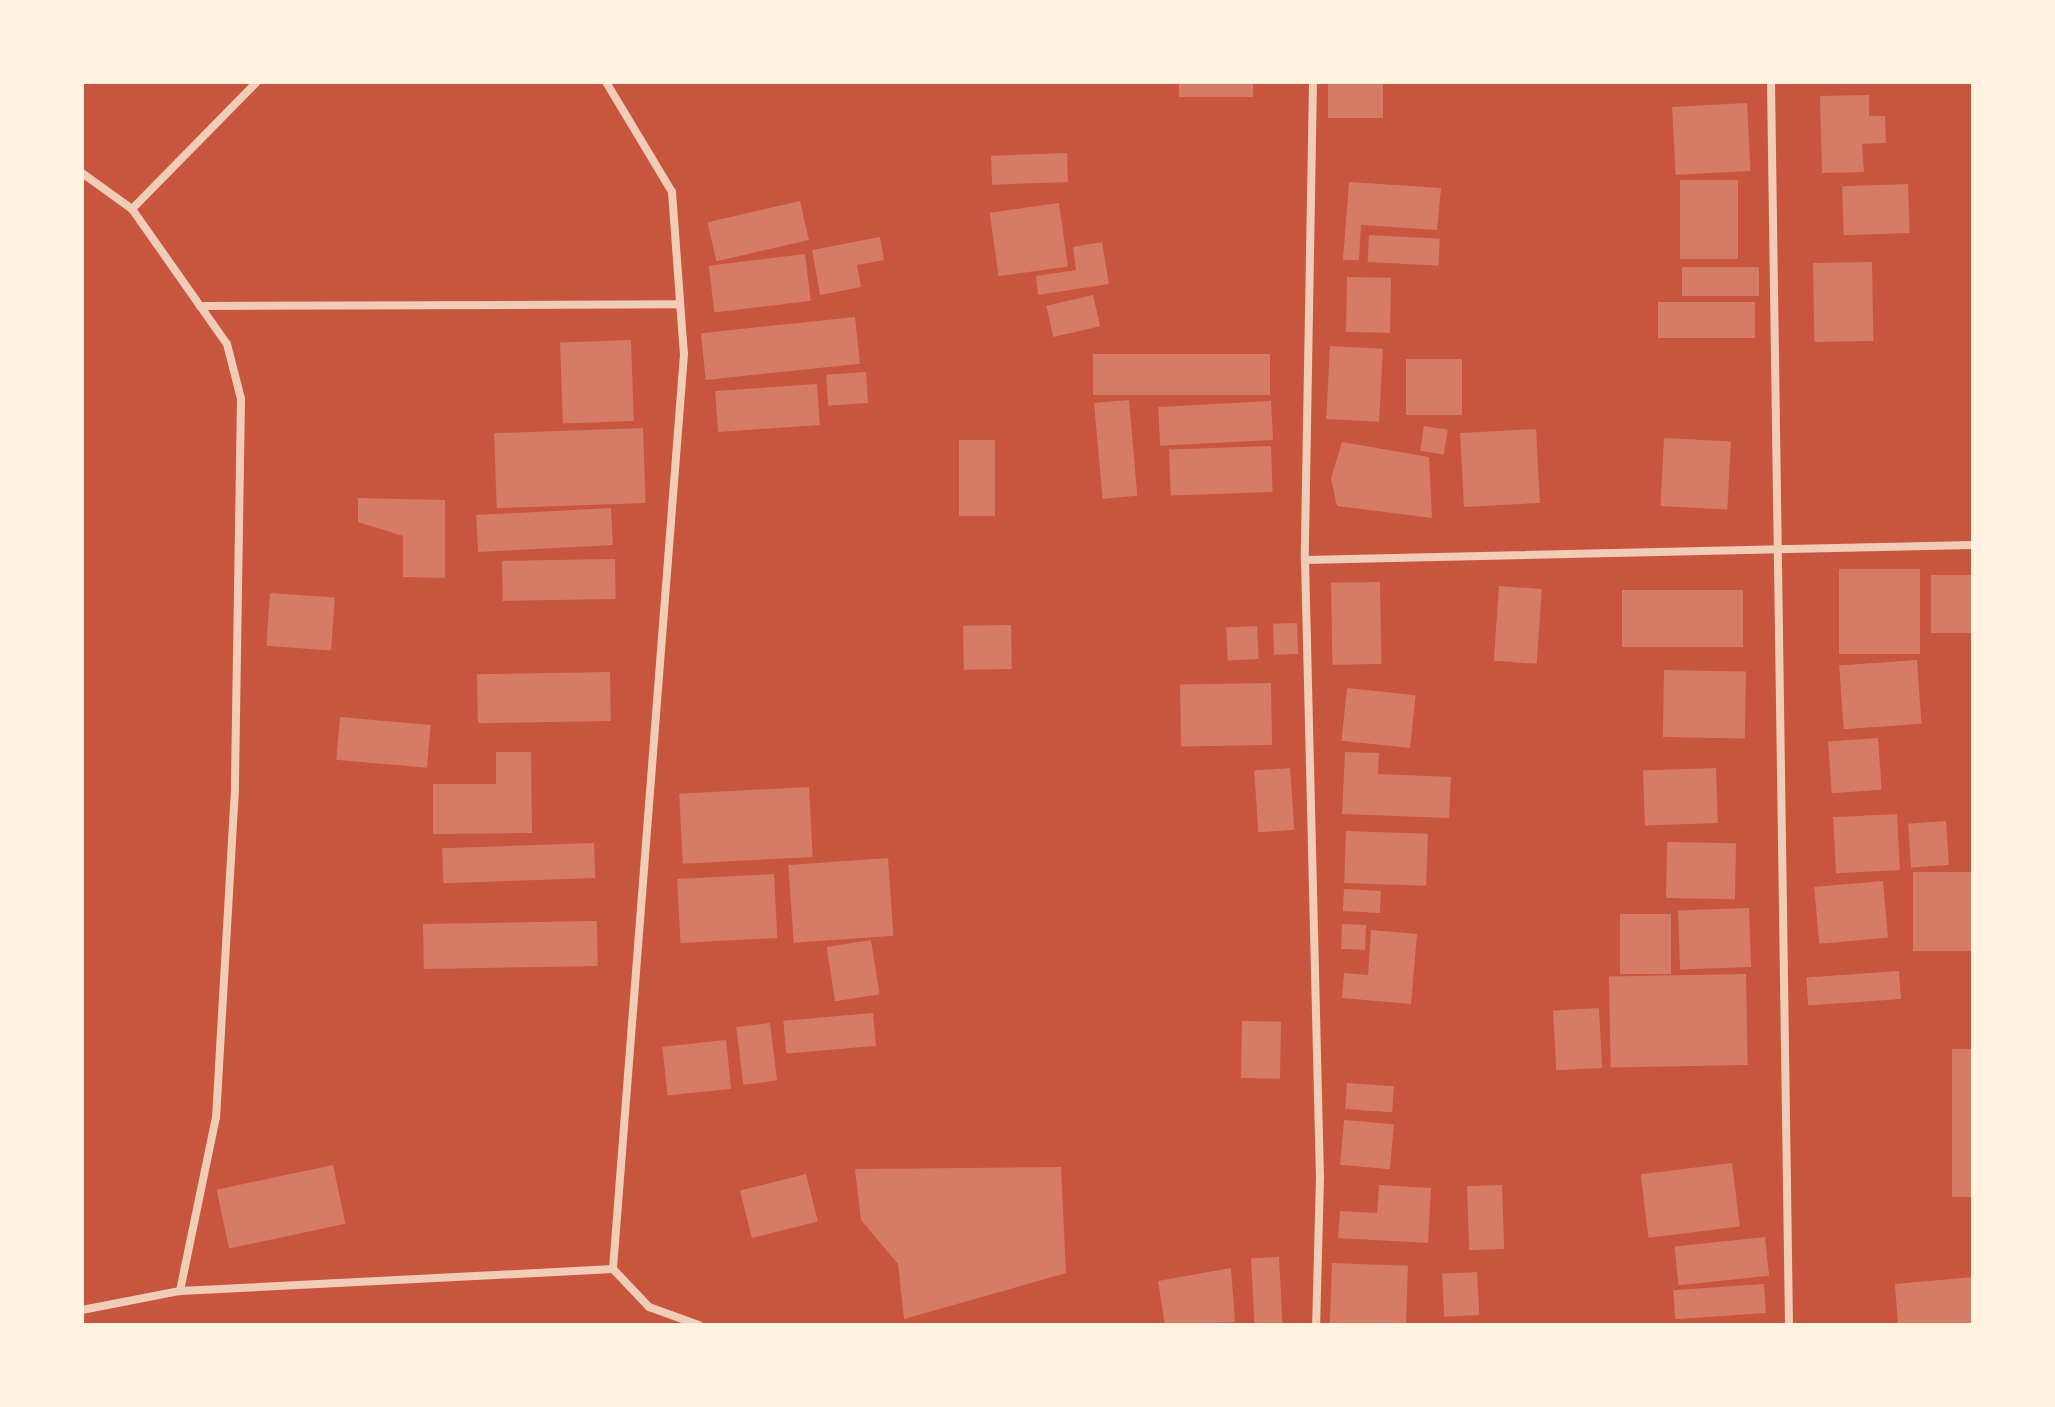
<!DOCTYPE html>
<html>
<head>
<meta charset="utf-8">
<style>
	body { margin:0 }
	#map { position:relative; width:2055px; height:1407px; overflow:hidden; background:#c8553d; font-family:Lato,sans-serif }
	div>[style] { position:absolute }
	.building>* { inset:0; background:#d67c66; transform-origin:0 0 }
	.minor>* { height:8px; margin:-4px; padding:0 4px; transform-origin:4px; border-radius:4px; background:#f1ccb7 }
	span { translate:-50% -50%; white-space:nowrap; text-align:center; line-height:1.15; -webkit-text-stroke:7px #fff3e0; paint-order:stroke }
	.frame { position:absolute; inset:0; border:84px solid #fff3e0; pointer-events:none }
</style>
</head>
<body>
<div id="map">
	<div class="building">
		<i style="left:1179px;top:82px;width:74px;height:15px"></i>
		<i style="left:1328px;top:82px;width:55px;height:36px"></i>
		<i style="clip-path:polygon(1869px 95px,1869px 116px,1885px 116px,1886px 143px,1862px 144px,1864px 172px,1822px 173px,1820px 96px)"></i>
		<i style="left:1747px;top:103px;width:68px;height:75px;rotate:87deg"></i>
		<i style="left:1067px;top:153px;width:29px;height:76px;rotate:88deg"></i>
		<i style="left:1680px;top:180px;width:58px;height:79px"></i>
		<i style="clip-path:polygon(1349px 182px,1441px 188px,1437px 230px,1361px 225px,1359px 260px,1343px 260px)"></i>
		<i style="left:1908px;top:184px;width:49px;height:66px;rotate:88deg"></i>
		<i style="left:800px;top:201px;width:40px;height:95px;rotate:77deg"></i>
		<i style="left:1059px;top:203px;width:64px;height:70px;rotate:82deg"></i>
		<i style="left:1369px;top:235px;width:71px;height:27px;rotate:3deg"></i>
		<i style="clip-path:polygon(880px 237px,884px 260px,857px 265px,861px 287px,820px 295px,812px 250px)"></i>
		<i style="clip-path:polygon(1102px 242px,1109px 284px,1038px 295px,1036px 276px,1076px 270px,1073px 247px)"></i>
		<i style="left:805px;top:254px;width:47px;height:97px;rotate:83deg"></i>
		<i style="left:1872px;top:262px;width:79px;height:59px;rotate:89deg"></i>
		<i style="left:1759px;top:267px;width:29px;height:77px;rotate:90deg"></i>
		<i style="left:1347px;top:277px;width:44px;height:55px;rotate:1deg"></i>
		<i style="left:1093px;top:295px;width:32px;height:48px;rotate:77deg"></i>
		<i style="left:1755px;top:302px;width:36px;height:97px;rotate:90deg"></i>
		<i style="left:855px;top:317px;width:47px;height:155px;rotate:84deg"></i>
		<i style="left:631px;top:340px;width:81px;height:71px;rotate:88deg"></i>
		<i style="left:1330px;top:346px;width:53px;height:73px;rotate:3deg"></i>
		<i style="left:1270px;top:354px;width:41px;height:177px;rotate:90deg"></i>
		<i style="left:1462px;top:359px;width:56px;height:56px;rotate:90deg"></i>
		<i style="left:866px;top:372px;width:31px;height:40px;rotate:86deg"></i>
		<i style="left:817px;top:384px;width:41px;height:102px;rotate:86deg"></i>
		<i style="left:1129px;top:400px;width:96px;height:35px;rotate:85deg"></i>
		<i style="left:1271px;top:401px;width:39px;height:113px;rotate:87deg"></i>
		<i style="left:1424px;top:426px;width:24px;height:25px;rotate:9deg"></i>
		<i style="left:643px;top:428px;width:75px;height:149px;rotate:88deg"></i>
		<i style="left:1536px;top:429px;width:74px;height:76px;rotate:87deg"></i>
		<i style="left:1664px;top:438px;width:67px;height:68px;rotate:3deg"></i>
		<i style="left:959px;top:440px;width:36px;height:76px"></i>
		<i style="clip-path:polygon(1342px 442px,1429px 457px,1432px 518px,1337px 506px,1331px 478px)"></i>
		<i style="left:1271px;top:446px;width:46px;height:102px;rotate:88deg"></i>
		<i style="clip-path:polygon(358px 498px,445px 500px,445px 578px,403px 577px,403px 536px,358px 522px)"></i>
		<i style="left:611px;top:508px;width:37px;height:135px;rotate:87deg"></i>
		<i style="left:615px;top:559px;width:40px;height:113px;rotate:89deg"></i>
		<i style="left:1839px;top:569px;width:81px;height:85px"></i>
		<i style="left:1931px;top:575px;width:42px;height:58px"></i>
		<i style="left:1380px;top:582px;width:82px;height:49px;rotate:89deg"></i>
		<i style="left:1499px;top:586px;width:43px;height:75px;rotate:4deg"></i>
		<i style="left:1622px;top:590px;width:121px;height:57px"></i>
		<i style="left:270px;top:593px;width:65px;height:53px;rotate:4deg"></i>
		<i style="left:1297px;top:623px;width:31px;height:24px;rotate:88deg"></i>
		<i style="left:1011px;top:625px;width:44px;height:48px;rotate:89deg"></i>
		<i style="left:1257px;top:626px;width:33px;height:31px;rotate:87deg"></i>
		<i style="left:1917px;top:660px;width:64px;height:78px;rotate:86deg"></i>
		<i style="left:1664px;top:670px;width:82px;height:67px;rotate:1deg"></i>
		<i style="left:610px;top:672px;width:49px;height:133px;rotate:89deg"></i>
		<i style="left:1271px;top:683px;width:62px;height:91px;rotate:89deg"></i>
		<i style="left:1347px;top:688px;width:69px;height:53px;rotate:6deg"></i>
		<i style="left:340px;top:717px;width:91px;height:43px;rotate:5deg"></i>
		<i style="left:1878px;top:738px;width:52px;height:50px;rotate:86deg"></i>
		<i style="clip-path:polygon(496px 752px,531px 752px,532px 833px,433px 834px,433px 784px,496px 784px)"></i>
		<i style="clip-path:polygon(1345px 752px,1379px 753px,1378px 774px,1451px 777px,1449px 818px,1342px 814px)"></i>
		<i style="left:1290px;top:768px;width:62px;height:36px;rotate:86deg"></i>
		<i style="left:1716px;top:768px;width:55px;height:73px;rotate:88deg"></i>
		<i style="left:809px;top:787px;width:70px;height:130px;rotate:87deg"></i>
		<i style="left:1897px;top:814px;width:56px;height:64px;rotate:87deg"></i>
		<i style="left:1946px;top:821px;width:44px;height:38px;rotate:86deg"></i>
		<i style="left:1346px;top:831px;width:82px;height:52px;rotate:2deg"></i>
		<i style="left:1667px;top:842px;width:69px;height:56px;rotate:1deg"></i>
		<i style="left:594px;top:843px;width:35px;height:152px;rotate:88deg"></i>
		<i style="left:888px;top:858px;width:78px;height:100px;rotate:86deg"></i>
		<i style="left:1973px;top:872px;width:79px;height:60px;rotate:90deg"></i>
		<i style="left:774px;top:874px;width:64px;height:97px;rotate:87deg"></i>
		<i style="left:1883px;top:881px;width:57px;height:69px;rotate:85deg"></i>
		<i style="left:1344px;top:889px;width:37px;height:22px;rotate:3deg"></i>
		<i style="left:1749px;top:908px;width:59px;height:71px;rotate:88deg"></i>
		<i style="left:1620px;top:914px;width:51px;height:60px"></i>
		<i style="left:597px;top:921px;width:45px;height:174px;rotate:89deg"></i>
		<i style="left:1342px;top:924px;width:24px;height:25px;rotate:2deg"></i>
		<i style="clip-path:polygon(1371px 930px,1417px 934px,1411px 1004px,1342px 998px,1344px 973px,1368px 975px)"></i>
		<i style="left:871px;top:940px;width:55px;height:45px;rotate:81deg"></i>
		<i style="left:1899px;top:971px;width:28px;height:93px;rotate:86deg"></i>
		<i style="left:1746px;top:974px;width:91px;height:137px;rotate:89deg"></i>
		<i style="left:1599px;top:1008px;width:60px;height:46px;rotate:87deg"></i>
		<i style="left:873px;top:1013px;width:33px;height:90px;rotate:85deg"></i>
		<i style="left:1242px;top:1021px;width:39px;height:57px;rotate:1deg"></i>
		<i style="left:770px;top:1023px;width:58px;height:34px;rotate:83deg"></i>
		<i style="left:726px;top:1040px;width:49px;height:64px;rotate:84deg"></i>
		<i style="left:1952px;top:1049px;width:21px;height:148px"></i>
		<i style="left:1347px;top:1083px;width:47px;height:26px;rotate:4deg"></i>
		<i style="left:1344px;top:1120px;width:50px;height:45px;rotate:5deg"></i>
		<i style="left:1732px;top:1163px;width:64px;height:92px;rotate:83deg"></i>
		<i style="left:333px;top:1165px;width:60px;height:119px;rotate:78deg"></i>
		<i style="clip-path:polygon(1061px 1167px,1066px 1273px,904px 1319px,898px 1264px,861px 1220px,855px 1169px)"></i>
		<i style="left:806px;top:1174px;width:49px;height:68px;rotate:76deg"></i>
		<i style="clip-path:polygon(1379px 1185px,1431px 1188px,1428px 1243px,1338px 1238px,1340px 1211px,1377px 1213px)"></i>
		<i style="left:1502px;top:1185px;width:64px;height:35px;rotate:88deg"></i>
		<i style="left:1765px;top:1237px;width:39px;height:91px;rotate:84deg"></i>
		<i style="left:1279px;top:1257px;width:68px;height:28px;rotate:87deg"></i>
		<i style="left:1332px;top:1263px;width:76px;height:61px;rotate:2deg"></i>
		<i style="clip-path:polygon(1231px 1268px,1235px 1322px,1165px 1325px,1158px 1281px)"></i>
		<i style="left:1477px;top:1272px;width:43px;height:35px;rotate:87deg"></i>
		<i style="clip-path:polygon(1973px 1277px,1973px 1325px,1898px 1325px,1895px 1284px)"></i>
		<i style="left:1764px;top:1284px;width:29px;height:91px;rotate:86deg"></i>
	</div>
	<div class="minor">
		<i style="left:606px;top:82px;width:128px;rotate:59deg"></i>
		<i style="left:672px;top:192px;width:162px;rotate:85.8deg"></i>
		<i style="left:684px;top:354px;width:918px;rotate:94.44deg"></i>
		<i style="left:1313px;top:82px;width:478px;rotate:91deg"></i>
		<i style="left:1305px;top:560px;width:617px;rotate:88.61deg"></i>
		<i style="left:1320px;top:1177px;width:148px;rotate:91.5deg"></i>
		<i style="left:1771px;top:82px;width:1243px;rotate:89.17deg"></i>
		<i style="left:82px;top:173px;width:62px;rotate:35.8deg"></i>
		<i style="left:132px;top:209px;width:165px;rotate:54.9deg"></i>
		<i style="left:227px;top:344px;width:57px;rotate:75.7deg"></i>
		<i style="left:241px;top:399px;width:390px;rotate:90.9deg"></i>
		<i style="left:235px;top:789px;width:329px;rotate:93.3deg"></i>
		<i style="left:216px;top:1117px;width:178px;rotate:101.7deg"></i>
		<i style="left:132px;top:209px;width:178px;rotate:-45.5deg"></i>
		<i style="left:200px;top:306px;width:477px;rotate:-0.2deg"></i>
		<i style="left:1305px;top:560px;width:668px;rotate:-1.29deg"></i>
		<i style="left:613px;top:1269px;width:52px;rotate:46.5deg"></i>
		<i style="left:649px;top:1307px;width:53px;rotate:19.8deg"></i>
		<i style="left:82px;top:1310px;width:100px;rotate:-11deg"></i>
		<i style="left:180px;top:1291px;width:434px;rotate:-2.9deg"></i>
	</div>
	<div class="frame"></div>
</div>
</body>
</html>
